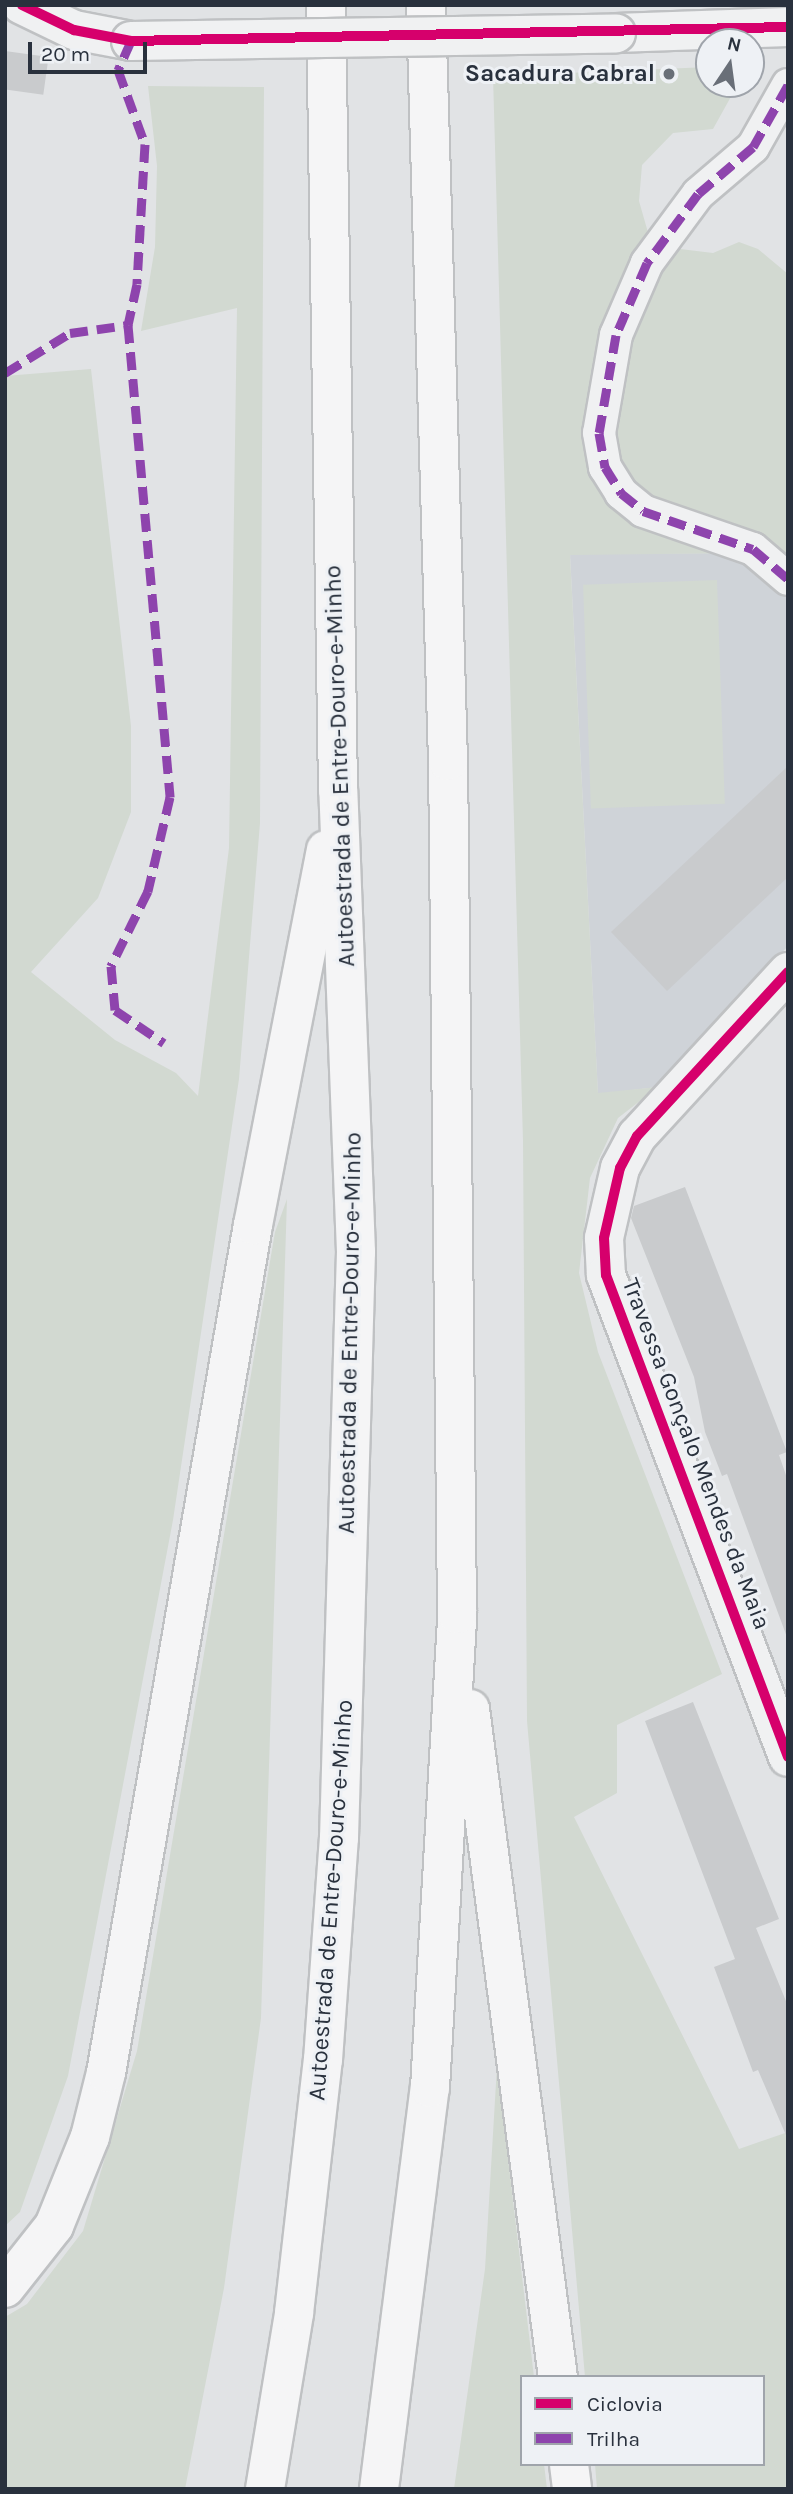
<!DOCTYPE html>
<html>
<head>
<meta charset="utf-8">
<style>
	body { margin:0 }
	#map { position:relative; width:793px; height:2494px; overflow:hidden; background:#e1e3e5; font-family:Karla,sans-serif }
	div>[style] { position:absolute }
	.built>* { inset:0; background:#cfd3d8 }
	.green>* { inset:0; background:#d2d9d1; transform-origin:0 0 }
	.building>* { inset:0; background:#c9cbcd; transform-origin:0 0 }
	.roads { filter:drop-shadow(2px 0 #bfc1c3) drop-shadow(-2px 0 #bfc1c3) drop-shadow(0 2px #bfc1c3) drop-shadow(0 -2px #bfc1c3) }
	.pedestrian>* { height:32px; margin:-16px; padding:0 16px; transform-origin:16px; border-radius:16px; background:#f0f1f2 }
	.minor>* { height:38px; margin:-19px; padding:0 19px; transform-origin:19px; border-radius:19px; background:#f0f1f2 }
	.tertiary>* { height:38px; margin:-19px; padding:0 19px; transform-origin:19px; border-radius:19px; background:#f0f1f2 }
	.motorway>* { height:38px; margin:-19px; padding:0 19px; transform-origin:19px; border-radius:19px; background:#f5f5f6 }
	.bridges { filter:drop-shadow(2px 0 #bfc1c3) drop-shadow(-2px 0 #bfc1c3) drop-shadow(0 2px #bfc1c3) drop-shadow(0 -2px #bfc1c3) }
	.tertiary-bridge>* { height:38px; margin:-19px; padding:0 19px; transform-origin:19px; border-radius:19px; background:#f0f1f2 }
	.quiet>* { height:9px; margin-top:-4.5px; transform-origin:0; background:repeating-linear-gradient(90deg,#8e44ad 0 18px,transparent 0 27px) }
	.cycleway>* { height:10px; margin:-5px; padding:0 5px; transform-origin:5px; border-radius:5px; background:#d6006c }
	.dots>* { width:19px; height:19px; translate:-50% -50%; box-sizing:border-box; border:4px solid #eef1f5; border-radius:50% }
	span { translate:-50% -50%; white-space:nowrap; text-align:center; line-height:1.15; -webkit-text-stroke:6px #eef1f5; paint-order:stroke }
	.poi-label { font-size:24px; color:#29313d; font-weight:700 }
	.right { translate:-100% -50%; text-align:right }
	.street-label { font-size:24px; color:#29313d }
	.frame { position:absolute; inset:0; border:7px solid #29313d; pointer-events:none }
	.legend { position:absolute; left:520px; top:2375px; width:245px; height:91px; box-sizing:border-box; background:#eef1f5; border:2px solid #9fa4ab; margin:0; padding:9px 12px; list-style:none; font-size:21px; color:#29313d }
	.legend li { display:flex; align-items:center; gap:14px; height:35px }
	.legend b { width:35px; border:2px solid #9fa4ab }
	.north { position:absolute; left:695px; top:28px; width:70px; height:70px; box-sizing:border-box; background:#eef1f5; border:2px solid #9fa4ab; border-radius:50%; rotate:13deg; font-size:19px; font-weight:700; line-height:28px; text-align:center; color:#29313d }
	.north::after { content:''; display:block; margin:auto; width:24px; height:32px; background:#696f78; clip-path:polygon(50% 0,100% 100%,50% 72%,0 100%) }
	.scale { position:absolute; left:28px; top:42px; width:119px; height:32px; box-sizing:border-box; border:4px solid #29313d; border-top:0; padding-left:9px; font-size:21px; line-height:24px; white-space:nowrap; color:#29313d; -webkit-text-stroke:5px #eef1f5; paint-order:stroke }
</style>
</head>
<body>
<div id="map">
	<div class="built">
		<i style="clip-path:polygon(748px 553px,788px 591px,788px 946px,658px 1087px,598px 1094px,570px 554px)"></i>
	</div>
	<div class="green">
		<i style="clip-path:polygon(709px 67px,709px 84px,738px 84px,713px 129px,673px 133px,642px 165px,639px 201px,651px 243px,599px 481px,748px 553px,570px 555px,598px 1093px,658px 1087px,618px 1118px,590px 1178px,579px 1273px,598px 1352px,722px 1674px,617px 1725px,617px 1793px,574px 1817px,739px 2149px,788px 2132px,788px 2489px,597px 2489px,595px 2464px,763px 2464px,763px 2377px,585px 2377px,527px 1721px,523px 1141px,493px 76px)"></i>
		<i style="clip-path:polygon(148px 86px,264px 87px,260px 823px,239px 1079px,173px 1520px,68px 2076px,20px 2212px,5px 2226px,5px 376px,91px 369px,131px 726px,131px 812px,98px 898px,31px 972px,115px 1040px,176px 1073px,198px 1096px,229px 848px,237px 308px,141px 331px,155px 247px,157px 166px)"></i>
		<i style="clip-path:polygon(739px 242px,758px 249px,788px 274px,788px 569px,649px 500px,618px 464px,611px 425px,613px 391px,646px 291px,672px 248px,713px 253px)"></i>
		<i style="left:717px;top:580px;width:224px;height:134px;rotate:88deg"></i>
		<i style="clip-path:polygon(287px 1199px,261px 2018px,224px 2288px,185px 2489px,5px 2489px,5px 2317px,27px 2304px,83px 2231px,137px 2051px,275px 1232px)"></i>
		<i style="clip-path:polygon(497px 2066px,534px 2377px,522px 2377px,522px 2464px,544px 2464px,547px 2489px,454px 2489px,485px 2269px)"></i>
	</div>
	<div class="building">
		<i style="left:5px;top:51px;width:44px;height:38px;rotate:8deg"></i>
		<i style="clip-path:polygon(788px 766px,788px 877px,667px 991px,611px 932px)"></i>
		<i style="clip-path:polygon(685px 1187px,787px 1452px,779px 1455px,788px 1481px,788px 1640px,727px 1474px,722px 1476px,705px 1432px,694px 1377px,631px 1218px,634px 1206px)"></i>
		<i style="clip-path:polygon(693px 1702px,779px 1919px,756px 1928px,788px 2006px,788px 2140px,758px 2070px,753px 2072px,714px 1967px,735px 1959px,645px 1721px)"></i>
	</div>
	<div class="roads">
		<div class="pedestrian">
			<i style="left:788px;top:85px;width:71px;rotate:119.4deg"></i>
			<i style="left:753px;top:147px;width:72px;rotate:139.5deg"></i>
			<i style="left:698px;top:194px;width:86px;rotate:126.5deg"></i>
			<i style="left:647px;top:263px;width:78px;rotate:113.3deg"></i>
			<i style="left:616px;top:335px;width:99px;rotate:99.8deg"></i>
			<i style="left:599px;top:433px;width:35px;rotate:80deg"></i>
			<i style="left:605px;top:467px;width:31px;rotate:58deg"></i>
			<i style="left:621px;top:493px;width:28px;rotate:39deg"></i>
			<i style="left:643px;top:511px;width:116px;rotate:19.1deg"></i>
			<i style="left:753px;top:549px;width:46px;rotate:40.6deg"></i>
		</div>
		<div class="minor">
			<i style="left:788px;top:972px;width:223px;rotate:132.6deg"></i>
			<i style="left:637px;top:1136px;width:36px;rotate:118deg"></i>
			<i style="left:620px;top:1168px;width:72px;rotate:102.9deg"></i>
			<i style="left:604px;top:1238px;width:37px;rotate:87deg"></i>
			<i style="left:606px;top:1275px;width:515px;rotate:69.31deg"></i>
		</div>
		<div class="tertiary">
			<i style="left:22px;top:5px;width:58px;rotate:25.7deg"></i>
			<i style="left:74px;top:30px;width:58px;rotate:10.9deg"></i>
			<i style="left:616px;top:33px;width:172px;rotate:-2deg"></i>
		</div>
		<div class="motorway">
			<i style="left:470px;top:1709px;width:674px;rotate:82.5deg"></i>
			<i style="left:5px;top:2288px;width:79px;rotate:-51.7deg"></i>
			<i style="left:54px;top:2226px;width:96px;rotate:-68deg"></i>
			<i style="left:90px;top:2137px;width:66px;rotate:-76deg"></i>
			<i style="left:106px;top:2073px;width:861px;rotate:-80.17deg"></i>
			<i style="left:253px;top:1225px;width:382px;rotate:-79deg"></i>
			<i style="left:569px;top:2464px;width:25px;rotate:83deg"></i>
			<i style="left:265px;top:2489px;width:178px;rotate:-80.6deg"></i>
			<i style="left:294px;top:2313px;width:255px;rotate:-83.5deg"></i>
			<i style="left:323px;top:2060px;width:223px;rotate:-85.9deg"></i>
			<i style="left:339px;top:1838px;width:586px;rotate:-88.34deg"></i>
			<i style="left:356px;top:1252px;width:462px;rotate:-92.2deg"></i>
			<i style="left:338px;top:790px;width:785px;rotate:-90.88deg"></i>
			<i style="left:379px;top:2489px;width:404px;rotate:-82.8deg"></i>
			<i style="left:430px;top:2088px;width:475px;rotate:-86.7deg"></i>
			<i style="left:457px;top:1614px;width:853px;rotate:-90.6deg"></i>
			<i style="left:448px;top:761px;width:756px;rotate:-91.67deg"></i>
		</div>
	</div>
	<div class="bridges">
		<div class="tertiary-bridge">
			<i style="left:131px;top:41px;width:485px;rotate:-0.9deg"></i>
		</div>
	</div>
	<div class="quiet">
		<i style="left:131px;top:41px;width:32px;rotate:114deg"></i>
		<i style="left:118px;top:70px;width:79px;rotate:70deg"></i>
		<i style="left:145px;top:144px;width:140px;rotate:93.3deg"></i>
		<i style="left:137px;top:284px;width:42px;rotate:102.4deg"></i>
		<i style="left:128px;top:325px;width:474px;rotate:84.9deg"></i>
		<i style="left:170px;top:797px;width:97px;rotate:103.2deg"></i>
		<i style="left:148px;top:891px;width:84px;rotate:116.3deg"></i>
		<i style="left:111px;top:966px;width:44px;rotate:84.8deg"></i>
		<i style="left:115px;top:1010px;width:59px;rotate:34deg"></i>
		<i style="left:788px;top:85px;width:71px;rotate:119.4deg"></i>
		<i style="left:753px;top:147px;width:72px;rotate:139.5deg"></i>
		<i style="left:698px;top:194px;width:86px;rotate:126.5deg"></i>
		<i style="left:647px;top:263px;width:78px;rotate:113.3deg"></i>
		<i style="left:616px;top:335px;width:99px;rotate:99.8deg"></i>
		<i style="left:599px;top:433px;width:35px;rotate:80deg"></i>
		<i style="left:605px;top:467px;width:31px;rotate:58deg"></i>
		<i style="left:621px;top:493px;width:28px;rotate:39deg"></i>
		<i style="left:643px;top:511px;width:116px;rotate:19.1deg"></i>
		<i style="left:753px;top:549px;width:46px;rotate:40.6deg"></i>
		<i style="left:5px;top:373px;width:76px;rotate:-31.6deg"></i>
		<i style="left:70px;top:333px;width:59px;rotate:-7.9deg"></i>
	</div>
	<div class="cycleway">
		<i style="left:22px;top:5px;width:58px;rotate:25.7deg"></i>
		<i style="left:74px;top:30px;width:58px;rotate:10.9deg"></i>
		<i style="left:131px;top:41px;width:657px;rotate:-1.22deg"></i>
		<i style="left:788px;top:972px;width:223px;rotate:132.6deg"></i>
		<i style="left:637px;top:1136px;width:36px;rotate:118deg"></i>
		<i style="left:620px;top:1168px;width:72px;rotate:102.9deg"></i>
		<i style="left:604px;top:1238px;width:37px;rotate:87deg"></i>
		<i style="left:606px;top:1275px;width:515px;rotate:69.31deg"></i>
	</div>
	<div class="dots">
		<i style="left:669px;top:74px;background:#696f78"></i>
	</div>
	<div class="poi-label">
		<span class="right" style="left:655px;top:74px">Sacadura Cabral</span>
	</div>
	<div class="street-label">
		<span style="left:340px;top:766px;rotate:-92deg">Autoestrada de Entre-Douro-e-Minho</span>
		<span style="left:350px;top:1333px;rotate:-89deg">Autoestrada de Entre-Douro-e-Minho</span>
		<span style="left:696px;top:1454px;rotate:69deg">Travessa Gonçalo Mendes da Maia</span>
		<span style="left:331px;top:1900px;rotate:-86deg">Autoestrada de Entre-Douro-e-Minho</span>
	</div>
	<div class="frame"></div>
	<ul class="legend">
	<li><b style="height:9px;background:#d6006c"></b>Ciclovia</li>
	<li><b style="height:9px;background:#8e44ad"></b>Trilha</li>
	</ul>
	<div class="north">N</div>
	<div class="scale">20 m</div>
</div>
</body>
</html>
